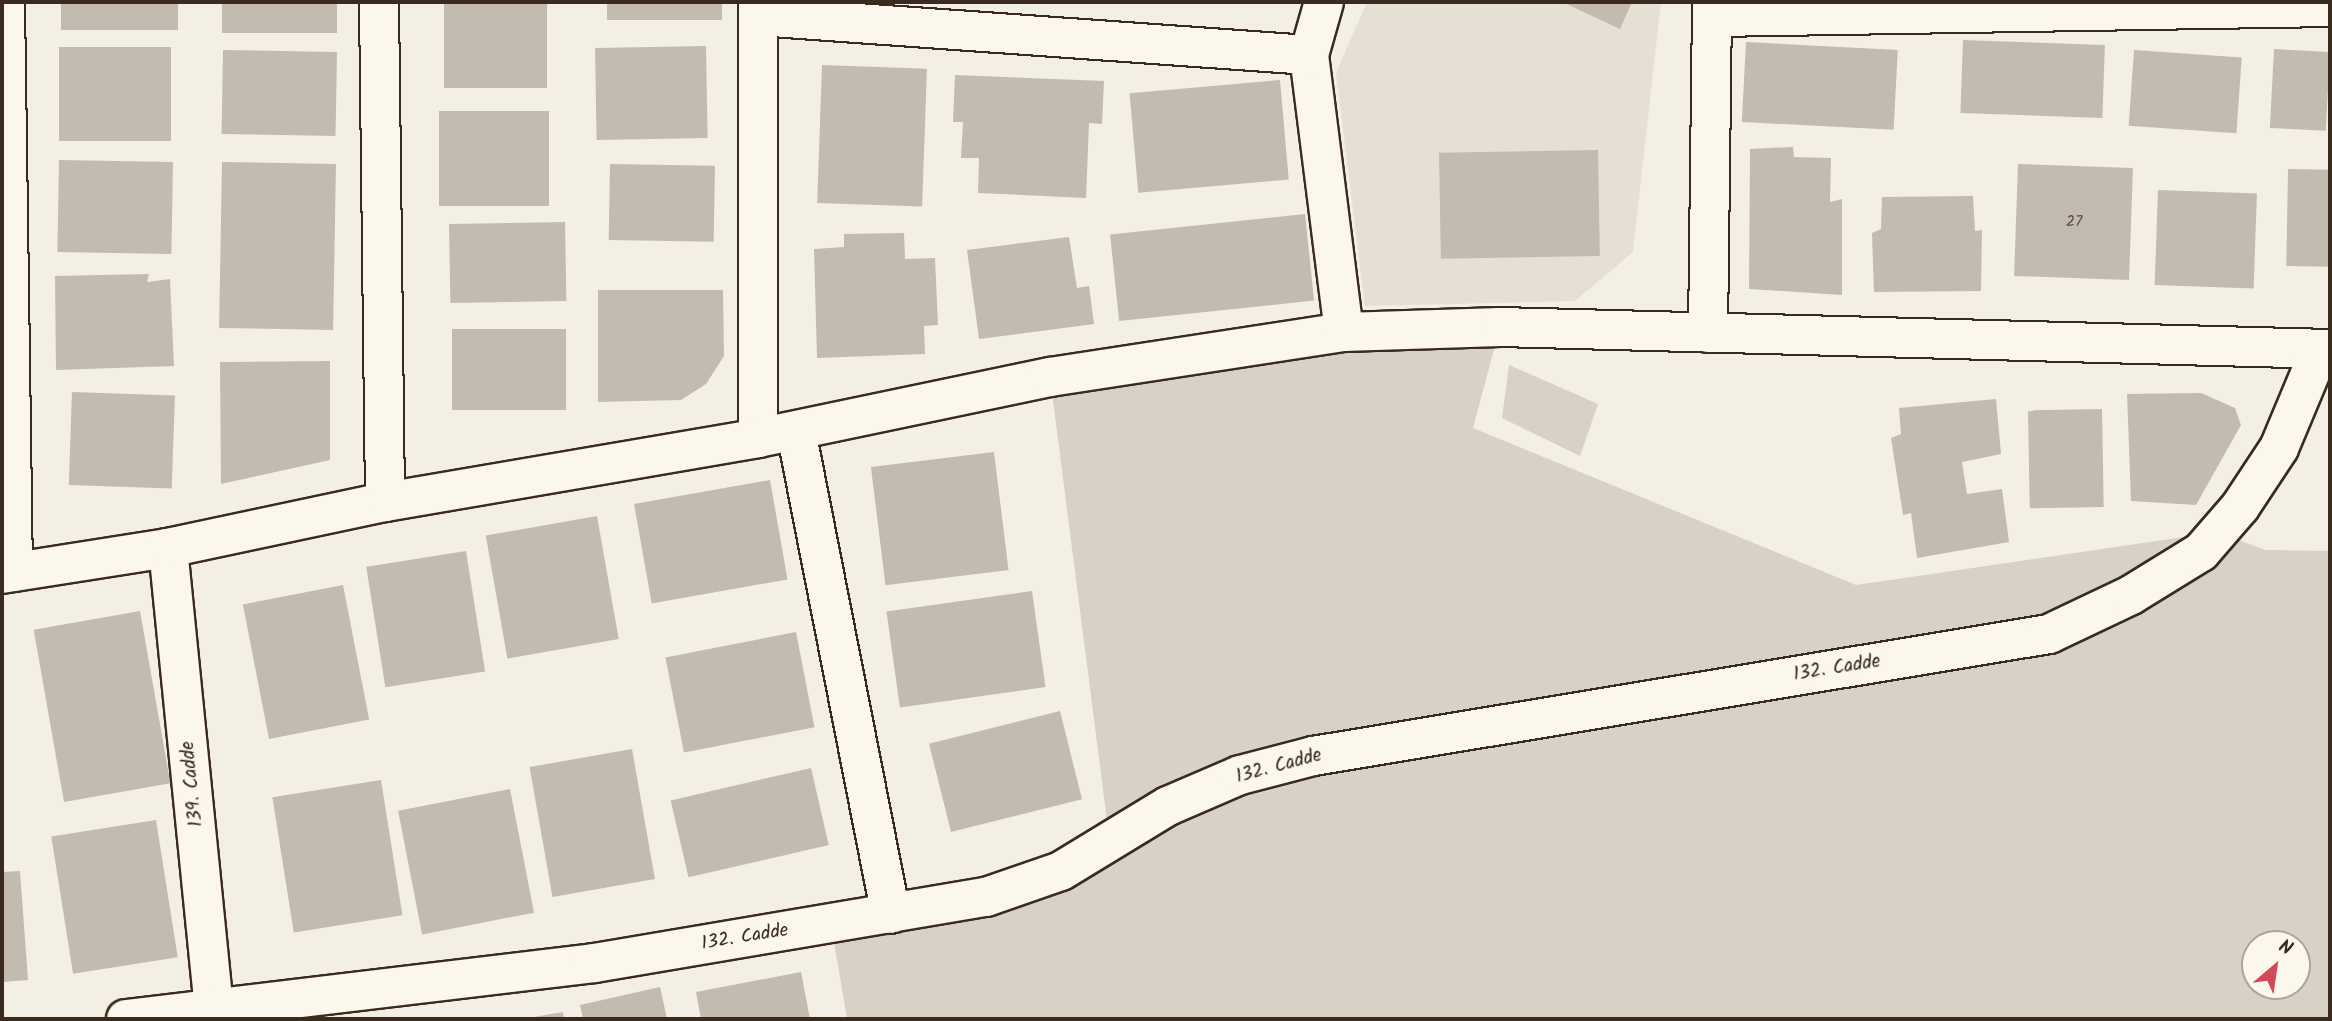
<!DOCTYPE html>
<html>
<head>
<meta charset="utf-8">
<style>
	body { margin:0 }
	#map { position:relative; width:2332px; height:1021px; overflow:hidden; background:#f3efe4; font-family:Kalam,sans-serif }
	div>[style] { position:absolute }
	.built>* { inset:0; background:#e5dfd4 }
	.green>* { inset:0; background:#d8d1c6 }
	.building>* { inset:0; background:#c3bbb0; transform-origin:0 0 }
	.roads { filter:drop-shadow(2px 0 #3b2a1e) drop-shadow(-2px 0 #3b2a1e) drop-shadow(0 2px #3b2a1e) drop-shadow(0 -2px #3b2a1e) }
	.minor>* { height:38px; margin:-19px; padding:0 19px; transform-origin:19px; border-radius:19px; background:#fbf7ec }
	span { translate:-50% -50%; white-space:nowrap; text-align:center; line-height:1.15; -webkit-text-stroke:6px #fbf7ec; paint-order:stroke }
	.number-label { font-size:16px; color:#5d4e42 }
	.number-label span { -webkit-text-stroke-width:0 }
	.street-label { font-size:19px; color:#3b2a1e }
	.frame { position:absolute; inset:0; border:4px solid #3b2a1e; pointer-events:none }
	.north { position:absolute; left:2241px; top:930px; width:70px; height:70px; box-sizing:border-box; background:#fbf7ec; border:2px solid #aea59a; border-radius:50%; rotate:29deg; font-size:19px; font-weight:700; line-height:28px; text-align:center; color:#3b2a1e }
	.north::after { content:''; display:block; margin:auto; width:24px; height:32px; background:#d1495b; clip-path:polygon(50% 0,100% 100%,50% 72%,0 100%) }
</style>
</head>
<body>
<div id="map">
	<div class="built">
		<i style="clip-path:polygon(1367px 2px,1661px 2px,1633px 252px,1575px 301px,1365px 306px,1336px 73px)"></i>
	</div>
	<div class="green">
		<i style="clip-path:polygon(evenodd,1500px 327px,1473px 428px,1856px 585px,2218px 532px,2265px 550px,2330px 551px,2330px 1019px,847px 1019px,831px 924px,1110px 844px,1050px 377px,1500px 327px,2255px 944px,2297px 944px,2297px 986px,2255px 986px,2255px 944px)"></i>
		<i style="clip-path:polygon(1509px 365px,1598px 404px,1580px 456px,1502px 418px)"></i>
	</div>
	<div class="building">
		<i style="left:61px;top:2px;width:117px;height:28px"></i>
		<i style="left:222px;top:2px;width:115px;height:31px"></i>
		<i style="left:607px;top:2px;width:115px;height:18px"></i>
		<i style="clip-path:polygon(1562px 2px,1632px 2px,1620px 29px)"></i>
		<i style="left:444px;top:4px;width:103px;height:84px"></i>
		<i style="left:1963px;top:40px;width:142px;height:73px;rotate:2deg"></i>
		<i style="left:1746px;top:42px;width:152px;height:80px;rotate:3deg"></i>
		<i style="left:706px;top:46px;width:92px;height:111px;rotate:89deg"></i>
		<i style="left:59px;top:47px;width:112px;height:94px"></i>
		<i style="left:2274px;top:49px;width:56px;height:79px;rotate:3deg"></i>
		<i style="left:223px;top:50px;width:114px;height:84px;rotate:1deg"></i>
		<i style="left:2134px;top:50px;width:108px;height:76px;rotate:4deg"></i>
		<i style="left:822px;top:65px;width:105px;height:138px;rotate:2deg"></i>
		<i style="clip-path:polygon(955px 75px,1104px 81px,1102px 124px,1089px 123px,1086px 198px,978px 193px,979px 158px,961px 158px,963px 122px,953px 122px)"></i>
		<i style="left:1280px;top:80px;width:100px;height:151px;rotate:85deg"></i>
		<i style="left:439px;top:111px;width:110px;height:95px"></i>
		<i style="clip-path:polygon(1793px 147px,1794px 157px,1831px 158px,1830px 202px,1842px 199px,1842px 295px,1749px 289px,1750px 149px)"></i>
		<i style="left:1598px;top:150px;width:106px;height:159px;rotate:89deg"></i>
		<i style="left:59px;top:160px;width:114px;height:92px;rotate:1deg"></i>
		<i style="left:222px;top:162px;width:114px;height:166px;rotate:1deg"></i>
		<i style="left:610px;top:164px;width:105px;height:76px;rotate:1deg"></i>
		<i style="left:2018px;top:164px;width:115px;height:112px;rotate:2deg"></i>
		<i style="left:2288px;top:169px;width:42px;height:97px;rotate:1deg"></i>
		<i style="left:2158px;top:190px;width:99px;height:95px;rotate:2deg"></i>
		<i style="clip-path:polygon(1973px 196px,1975px 231px,1982px 230px,1981px 291px,1874px 292px,1872px 233px,1881px 229px,1882px 197px)"></i>
		<i style="left:1305px;top:214px;width:87px;height:196px;rotate:84deg"></i>
		<i style="left:565px;top:222px;width:79px;height:116px;rotate:89deg"></i>
		<i style="clip-path:polygon(904px 233px,905px 259px,935px 258px,938px 325px,924px 326px,925px 354px,817px 358px,814px 249px,844px 247px,844px 234px)"></i>
		<i style="clip-path:polygon(1069px 237px,1077px 288px,1089px 286px,1094px 324px,979px 339px,967px 250px)"></i>
		<i style="clip-path:polygon(149px 274px,147px 282px,170px 279px,174px 366px,56px 370px,55px 276px)"></i>
		<i style="clip-path:polygon(598px 290px,723px 290px,724px 356px,706px 384px,681px 400px,598px 402px)"></i>
		<i style="left:566px;top:329px;width:81px;height:114px;rotate:90deg"></i>
		<i style="clip-path:polygon(330px 361px,330px 460px,221px 484px,220px 362px)"></i>
		<i style="left:72px;top:392px;width:103px;height:93px;rotate:2deg"></i>
		<i style="clip-path:polygon(2201px 393px,2235px 408px,2241px 425px,2196px 505px,2131px 501px,2127px 394px)"></i>
		<i style="clip-path:polygon(1996px 399px,2001px 454px,1962px 462px,1967px 494px,2002px 489px,2009px 542px,1917px 558px,1911px 513px,1903px 515px,1891px 438px,1901px 434px,1899px 408px)"></i>
		<i style="left:2102px;top:409px;width:98px;height:74px;rotate:89deg"></i>
		<i style="left:994px;top:452px;width:119px;height:124px;rotate:83deg"></i>
		<i style="left:770px;top:480px;width:101px;height:138px;rotate:80deg"></i>
		<i style="left:597px;top:516px;width:125px;height:113px;rotate:80deg"></i>
		<i style="left:466px;top:551px;width:122px;height:101px;rotate:81deg"></i>
		<i style="left:343px;top:585px;width:137px;height:102px;rotate:79deg"></i>
		<i style="left:1032px;top:591px;width:97px;height:147px;rotate:82deg"></i>
		<i style="left:140px;top:611px;width:175px;height:108px;rotate:80deg"></i>
		<i style="left:796px;top:632px;width:97px;height:133px;rotate:79deg"></i>
		<i style="left:1060px;top:711px;width:91px;height:135px;rotate:76deg"></i>
		<i style="left:632px;top:749px;width:132px;height:104px;rotate:80deg"></i>
		<i style="left:811px;top:768px;width:79px;height:144px;rotate:77deg"></i>
		<i style="left:381px;top:780px;width:137px;height:110px;rotate:81deg"></i>
		<i style="left:510px;top:789px;width:126px;height:114px;rotate:79deg"></i>
		<i style="left:156px;top:820px;width:139px;height:106px;rotate:81deg"></i>
		<i style="clip-path:polygon(20px 871px,28px 980px,2px 982px,2px 872px)"></i>
		<i style="clip-path:polygon(801px 972px,810px 1019px,701px 1019px,696px 992px)"></i>
		<i style="clip-path:polygon(660px 987px,667px 1019px,583px 1019px,580px 1005px)"></i>
		<i style="clip-path:polygon(563px 1012px,564px 1019px,528px 1019px,528px 1018px)"></i>
	</div>
	<div class="roads">
		<div class="minor">
			<i style="left:5px;top:2px;width:570px;rotate:89.2deg"></i>
			<i style="left:379px;top:2px;width:500px;rotate:89.31deg"></i>
			<i style="left:1324px;top:2px;width:55px;rotate:105.8deg"></i>
			<i style="left:1309px;top:55px;width:279px;rotate:82.8deg"></i>
			<i style="left:758px;top:16px;width:552px;rotate:4.05deg"></i>
			<i style="left:1715px;top:17px;width:615px;rotate:-0.93deg"></i>
			<i style="left:1708px;top:333px;width:331px;rotate:-89.3deg"></i>
			<i style="left:796px;top:431px;width:492px;rotate:78.9deg"></i>
			<i style="left:758px;top:438px;width:436px;rotate:-90deg"></i>
			<i style="left:168px;top:548px;width:473px;rotate:84.3deg"></i>
			<i style="left:2px;top:574px;width:168px;rotate:-8.9deg"></i>
			<i style="left:168px;top:548px;width:222px;rotate:-12deg"></i>
			<i style="left:385px;top:502px;width:378px;rotate:-9.7deg"></i>
			<i style="left:758px;top:438px;width:298px;rotate:-11.8deg"></i>
			<i style="left:1050px;top:377px;width:297px;rotate:-8.7deg"></i>
			<i style="left:1344px;top:332px;width:156px;rotate:-1.8deg"></i>
			<i style="left:1500px;top:327px;width:830px;rotate:1.52deg"></i>
			<i style="left:126px;top:1019px;width:471px;rotate:-6.8deg"></i>
			<i style="left:594px;top:963px;width:398px;rotate:-9.6deg"></i>
			<i style="left:986px;top:897px;width:79px;rotate:-19.1deg"></i>
			<i style="left:1061px;top:871px;width:125px;rotate:-31.3deg"></i>
			<i style="left:1168px;top:806px;width:78px;rotate:-23.3deg"></i>
			<i style="left:1240px;top:775px;width:75px;rotate:-14.6deg"></i>
			<i style="left:1313px;top:756px;width:746px;rotate:-9.41deg"></i>
			<i style="left:2049px;top:634px;width:91px;rotate:-25.4deg"></i>
			<i style="left:2131px;top:595px;width:82px;rotate:-31.6deg"></i>
			<i style="left:2201px;top:552px;width:60px;rotate:-49.1deg"></i>
			<i style="left:2240px;top:507px;width:71px;rotate:-56.5deg"></i>
			<i style="left:2279px;top:448px;width:106px;rotate:-67.3deg"></i>
		</div>
	</div>
	<div class="number-label">
		<span style="left:2074px;top:222px">27</span>
	</div>
	<div class="street-label">
		<span style="left:1837px;top:669px;rotate:-9deg">132. Cadde</span>
		<span style="left:1279px;top:767px;rotate:-15deg">132. Cadde</span>
		<span style="left:193px;top:784px;rotate:-96deg">139. Cadde</span>
		<span style="left:745px;top:938px;rotate:-9deg">132. Cadde</span>
	</div>
	<div class="frame"></div>
	<div class="north">N</div>
</div>
</body>
</html>
